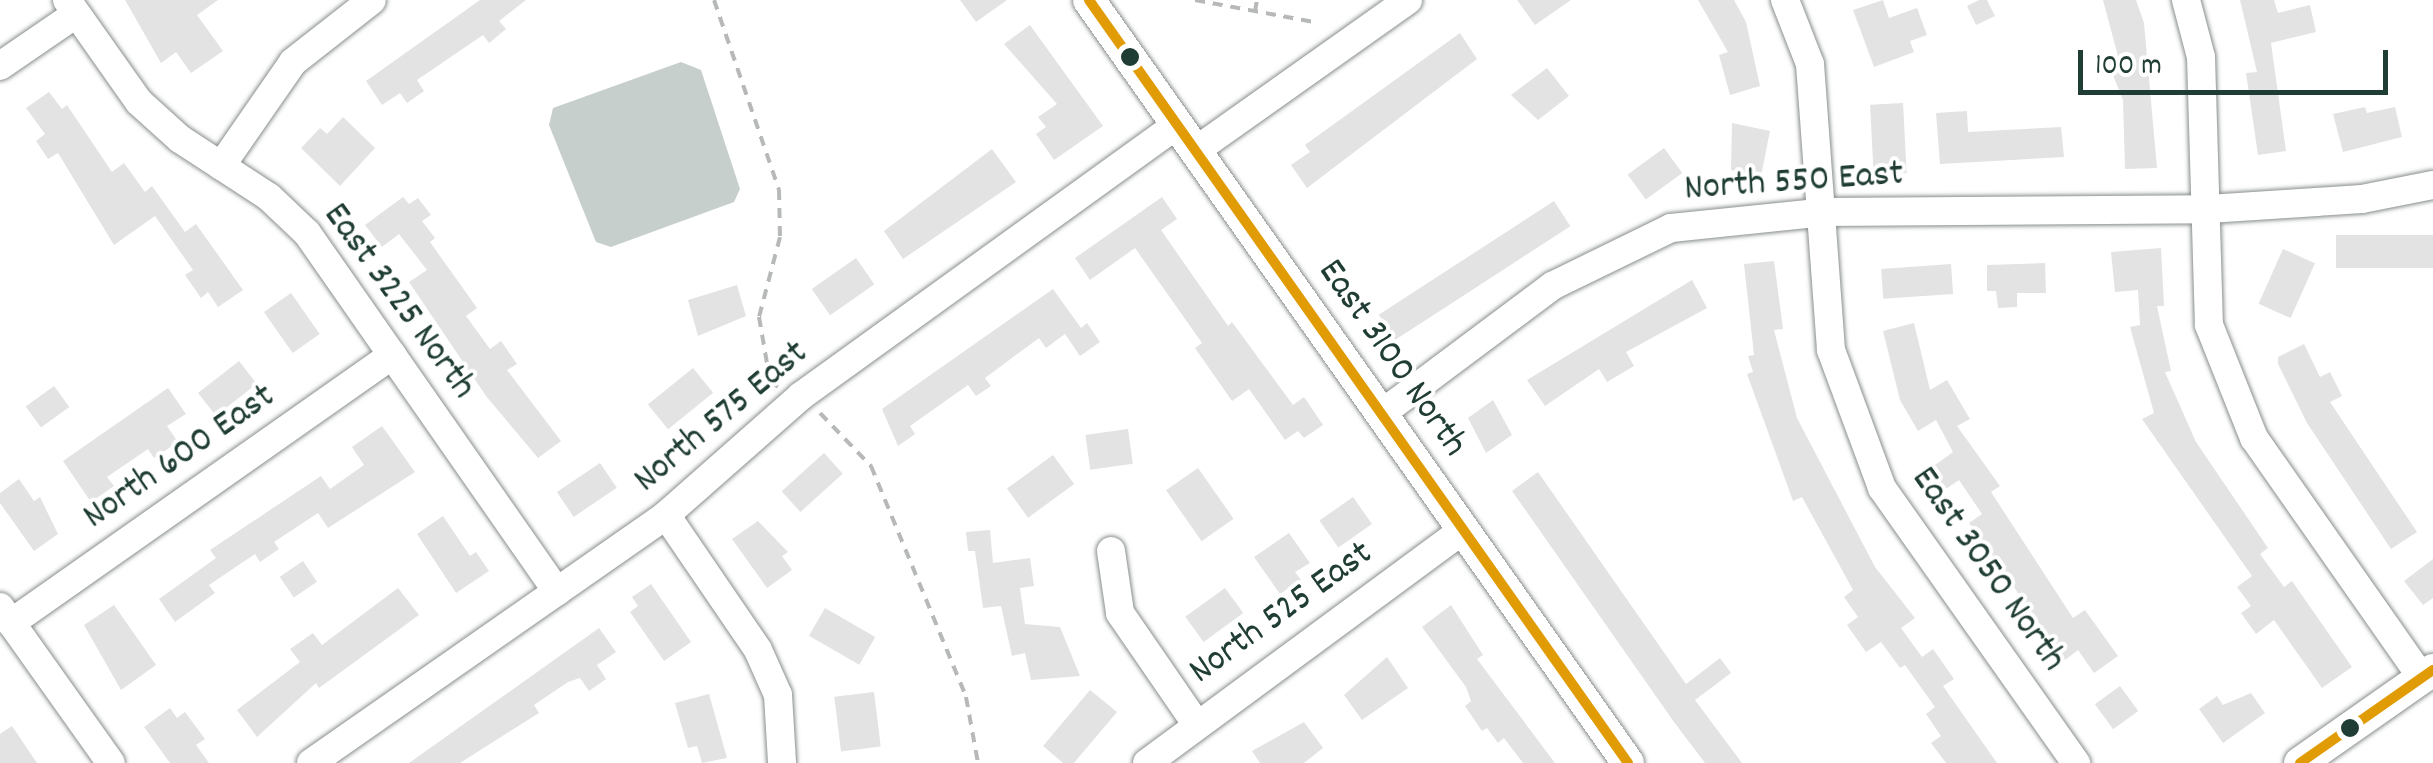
<!DOCTYPE html>
<style>
body{margin:0}
#map{position:relative;width:2433px;height:763px;overflow:hidden;background:#fff;font-family:Dekko,sans-serif}
div>[style]{position:absolute}
[style*='--x']{left:calc(var(--x)*1px);top:calc(var(--y)*1px);width:calc(var(--w)*1px);rotate:calc(var(--a)*1deg)}
.water>*{inset:0;background:#c7cfcd}
.building>*{inset:0;background:#e2e3e2;transform-origin:0 0}
.path>*{height:4px;margin-top:-2px;transform-origin:0;background:repeating-linear-gradient(90deg,#b6b9b8 0 10px,transparent 0 18px)}
.roads{filter:drop-shadow(0 0 2px #898f8d) drop-shadow(0 0 2px #898f8d)}
.minor>*{height:28px;margin:-14px;padding:0 14px;transform-origin:14px;border-radius:14px;background:#fff}
.major>*{height:32px;margin:-16px;padding:0 16px;transform-origin:16px;border-radius:16px;background:#fff}
.bus-1>*{height:10px;margin:-5px;padding:0 5px;transform-origin:5px;border-radius:5px;background:#e19c05}
.dots>*{width:28px;height:28px;translate:-50% -50%;box-sizing:border-box;border:5px solid #fff;border-radius:50%}
span{translate:-50% -50%;white-space:nowrap;text-align:center;line-height:1.15;-webkit-text-stroke:8px #fff;paint-order:stroke}
.street-label{font-size:38px;color:#1f3d34}
.scale{position:absolute;left:2078px;top:50px;width:310px;height:45px;box-sizing:border-box;border:5px solid #1f3d34;border-top:0;padding-left:12px;font-size:30px;line-height:35px;white-space:nowrap;color:#1f3d34;-webkit-text-stroke:8px #fff;paint-order:stroke}
</style>
<div id="map">
<div class="water">
<i style="clip-path:polygon(681px 62px,701px 70px,740px 189px,734px 202px,611px 247px,596px 242px,549px 125px,553px 108px)"></i>
</div>
<div class="building">
<i style="clip-path:polygon(125px 0,218px 0,197px 15px,223px 51px,191px 73px,176px 52px,161px 63px)"></i>
<i style="clip-path:polygon(480px 0,526px 0,499px 21px,506px 29px,489px 43px,483px 35px,417px 80px,424px 91px,407px 103px,400px 93px,382px 105px,366px 81px)"></i>
<i style="clip-path:polygon(960px 0,1007px 0,976px 22px)"></i>
<i style="clip-path:polygon(1517px 0,1571px 0,1535px 25px)"></i>
<i style="clip-path:polygon(1698px 0,1734px 0,1746px 22px,1760px 86px,1730px 95px,1719px 55px,1728px 52px)"></i>
<i style="clip-path:polygon(1883px 0,1889px 18px,1917px 8px,1927px 35px,1910px 41px,1914px 52px,1874px 67px,1853px 10px)"></i>
<i style="clip-path:polygon(1979px 0,1987px 0,1995px 16px,1976px 25px,1967px 6px)"></i>
<i style="clip-path:polygon(2103px 0,2136px 0,2144px 23px,2157px 168px,2125px 169px,2123px 100px,2108px 63px,2119px 60px)"></i>
<i style="clip-path:polygon(2240px 0,2274px 0,2278px 13px,2310px 5px,2316px 32px,2271px 43px,2286px 151px,2258px 155px,2246px 73px,2257px 72px)"></i>
<i style="clip-path:polygon(1030px 25px,1103px 126px,1054px 160px,1036px 134px,1046px 127px,1038px 117px,1057px 104px,1004px 44px)"></i>
<i style="clip-path:polygon(1460px 33px,1477px 59px,1307px 188px,1291px 165px,1310px 152px,1305px 145px)"></i>
<i style="clip-path:polygon(1547px 68px,1569px 96px,1538px 120px,1511px 95px)"></i>
<i style="clip-path:polygon(49px 92px,62px 109px,67px 105px,112px 172px,124px 163px,145px 192px,152px 186px,185px 232px,196px 224px,243px 290px,218px 307px,208px 292px,201px 298px,185px 275px,193px 270px,155px 216px,114px 245px,58px 153px,48px 159px,36px 141px,45px 134px,26px 108px)"></i>
<i style="left:1903px;top:103px;width:70px;height:33px;rotate:87deg"></i>
<i style="clip-path:polygon(2365px 107px,2367px 113px,2395px 107px,2402px 137px,2343px 152px,2333px 114px)"></i>
<i style="clip-path:polygon(1967px 111px,1968px 132px,2061px 127px,2064px 157px,1940px 164px,1936px 113px)"></i>
<i style="clip-path:polygon(343px 117px,375px 148px,340px 186px,301px 148px,320px 128px,327px 134px)"></i>
<i style="clip-path:polygon(1732px 123px,1770px 131px,1761px 176px,1731px 170px)"></i>
<i style="left:1664px;top:148px;width:31px;height:45px;rotate:54deg"></i>
<i style="clip-path:polygon(992px 149px,1016px 182px,903px 259px,884px 231px)"></i>
<i style="clip-path:polygon(403px 197px,409px 204px,418px 198px,431px 215px,422px 221px,435px 238px,430px 242px,477px 308px,466px 316px,490px 349px,501px 341px,517px 364px,507px 370px,561px 441px,538px 458px,486px 396px,409px 282px,427px 270px,399px 234px,382px 247px,365px 225px)"></i>
<i style="clip-path:polygon(1162px 197px,1177px 219px,1161px 230px,1228px 326px,1232px 322px,1293px 405px,1304px 397px,1323px 425px,1304px 438px,1298px 431px,1285px 440px,1249px 389px,1232px 401px,1195px 348px,1202px 343px,1135px 248px,1090px 280px,1075px 258px)"></i>
<i style="left:1554px;top:201px;width:30px;height:209px;rotate:57deg"></i>
<i style="left:2433px;top:235px;width:33px;height:97px;rotate:90deg"></i>
<i style="clip-path:polygon(2161px 248px,2164px 306px,2157px 306px,2171px 371px,2165px 372px,2196px 442px,2268px 548px,2260px 554px,2284px 587px,2292px 581px,2352px 667px,2322px 688px,2274px 620px,2256px 634px,2241px 613px,2251px 606px,2237px 587px,2252px 576px,2142px 419px,2154px 413px,2130px 327px,2140px 325px,2138px 290px,2115px 292px,2111px 252px)"></i>
<i style="left:2283px;top:249px;width:35px;height:60px;rotate:24deg"></i>
<i style="left:856px;top:258px;width:32px;height:54px;rotate:55deg"></i>
<i style="clip-path:polygon(1774px 261px,1783px 329px,1774px 330px,1797px 418px,1875px 567px,1915px 618px,1901px 628px,1922px 657px,1933px 649px,1954px 679px,1943px 686px,1997px 763px,1946px 763px,1931px 743px,1941px 736px,1926px 714px,1935px 707px,1905px 665px,1900px 668px,1881px 642px,1866px 652px,1847px 625px,1858px 617px,1844px 597px,1853px 590px,1802px 497px,1793px 501px,1747px 374px,1753px 372px,1748px 356px,1754px 355px,1744px 264px)"></i>
<i style="clip-path:polygon(2045px 263px,2046px 293px,2017px 293px,2017px 307px,1998px 308px,1996px 291px,1987px 291px,1987px 265px)"></i>
<i style="left:1951px;top:264px;width:30px;height:70px;rotate:86deg"></i>
<i style="clip-path:polygon(1692px 280px,1707px 308px,1626px 352px,1634px 366px,1607px 382px,1599px 369px,1545px 406px,1527px 380px)"></i>
<i style="clip-path:polygon(737px 285px,746px 316px,698px 336px,688px 300px)"></i>
<i style="clip-path:polygon(1053px 289px,1081px 328px,1087px 323px,1100px 342px,1080px 356px,1065px 334px,1046px 348px,1039px 338px,985px 378px,991px 386px,976px 396px,968px 385px,910px 426px,915px 434px,898px 446px,882px 409px)"></i>
<i style="left:291px;top:293px;width:50px;height:33px;rotate:55deg"></i>
<i style="clip-path:polygon(1914px 323px,1930px 390px,1947px 380px,1970px 419px,1957px 426px,2000px 486px,1991px 492px,2073px 618px,2085px 610px,2118px 656px,2094px 673px,2078px 650px,2065px 660px,1969px 523px,1982px 514px,1959px 480px,1946px 489px,1931px 468px,1953px 452px,1936px 420px,1918px 431px,1900px 400px,1883px 331px)"></i>
<i style="clip-path:polygon(2304px 344px,2320px 377px,2330px 372px,2342px 396px,2330px 402px,2417px 532px,2391px 549px,2307px 423px,2278px 364px,2278px 357px)"></i>
<i style="left:239px;top:361px;width:29px;height:52px;rotate:52deg"></i>
<i style="left:693px;top:368px;width:32px;height:58px;rotate:51deg"></i>
<i style="left:54px;top:386px;width:26px;height:35px;rotate:54deg"></i>
<i style="clip-path:polygon(168px 388px,186px 414px,167px 426px,178px 442px,154px 458px,148px 449px,107px 477px,114px 486px,91px 502px,63px 461px)"></i>
<i style="clip-path:polygon(1493px 400px,1512px 435px,1486px 453px,1468px 418px)"></i>
<i style="clip-path:polygon(382px 426px,415px 472px,328px 528px,318px 513px,274px 542px,279px 549px,260px 562px,255px 554px,209px 585px,215px 593px,175px 622px,159px 599px,216px 558px,210px 550px,321px 476px,330px 489px,364px 465px,352px 447px)"></i>
<i style="left:1128px;top:429px;width:35px;height:43px;rotate:82deg"></i>
<i style="left:824px;top:453px;width:28px;height:57px;rotate:48deg"></i>
<i style="left:1053px;top:455px;width:36px;height:57px;rotate:54deg"></i>
<i style="left:600px;top:463px;width:30px;height:52px;rotate:56deg"></i>
<i style="left:1198px;top:468px;width:62px;height:39px;rotate:55deg"></i>
<i style="clip-path:polygon(1538px 472px,1686px 684px,1720px 658px,1731px 673px,1695px 700px,1742px 763px,1705px 763px,1674px 722px,1512px 491px)"></i>
<i style="clip-path:polygon(19px 479px,34px 501px,40px 497px,58px 534px,34px 551px,0 503px,0 493px)"></i>
<i style="left:1353px;top:497px;width:33px;height:41px;rotate:55deg"></i>
<i style="clip-path:polygon(443px 516px,470px 556px,476px 552px,489px 571px,456px 593px,417px 534px)"></i>
<i style="clip-path:polygon(758px 521px,788px 552px,782px 556px,792px 570px,767px 588px,732px 539px)"></i>
<i style="clip-path:polygon(990px 530px,993px 563px,1030px 558px,1034px 586px,1020px 588px,1025px 624px,1060px 627px,1080px 676px,1031px 680px,1025px 653px,1012px 656px,1001px 606px,983px 608px,975px 551px,968px 551px,966px 532px)"></i>
<i style="clip-path:polygon(1289px 533px,1310px 563px,1295px 572px,1301px 580px,1280px 594px,1254px 557px)"></i>
<i style="clip-path:polygon(2433px 559px,2433px 598px,2423px 605px,2404px 581px)"></i>
<i style="left:303px;top:561px;width:25px;height:28px;rotate:56deg"></i>
<i style="clip-path:polygon(651px 584px,691px 642px,664px 661px,630px 612px,638px 606px,632px 597px)"></i>
<i style="clip-path:polygon(398px 588px,419px 615px,319px 688px,316px 683px,257px 737px,237px 710px,300px 662px,290px 649px,313px 633px,322px 645px)"></i>
<i style="left:1225px;top:588px;width:31px;height:49px;rotate:54deg"></i>
<i style="clip-path:polygon(114px 605px,156px 665px,121px 690px,84px 625px)"></i>
<i style="clip-path:polygon(1451px 605px,1483px 655px,1477px 659px,1555px 763px,1523px 763px,1504px 738px,1498px 743px,1487px 728px,1482px 731px,1465px 706px,1471px 701px,1466px 687px,1422px 627px)"></i>
<i style="left:825px;top:608px;width:58px;height:32px;rotate:30deg"></i>
<i style="clip-path:polygon(599px 628px,616px 652px,597px 665px,606px 679px,589px 691px,580px 678px,568px 682px,534px 705px,539px 713px,460px 763px,409px 763px)"></i>
<i style="clip-path:polygon(1387px 657px,1408px 688px,1362px 720px,1344px 695px)"></i>
<i style="left:2120px;top:686px;width:31px;height:31px;rotate:54deg"></i>
<i style="clip-path:polygon(1090px 690px,1117px 712px,1074px 763px,1063px 763px,1043px 746px)"></i>
<i style="left:874px;top:692px;width:55px;height:40px;rotate:83deg"></i>
<i style="clip-path:polygon(2251px 693px,2265px 713px,2223px 743px,2199px 709px,2217px 696px,2223px 705px)"></i>
<i style="clip-path:polygon(709px 694px,727px 758px,702px 763px,697px 746px,688px 748px,675px 703px)"></i>
<i style="clip-path:polygon(170px 708px,177px 718px,185px 712px,205px 739px,196px 745px,209px 763px,170px 763px,144px 727px)"></i>
<i style="clip-path:polygon(1304px 722px,1323px 748px,1304px 763px,1260px 763px,1252px 751px)"></i>
<i style="clip-path:polygon(12px 726px,37px 763px,0 763px,0 734px)"></i>
</div>
<div class="path">
<i style="--x:714;--y:0;--w:201;--a:71.1"></i>
<i style="--x:779;--y:190;--w:47;--a:88.8"></i>
<i style="--x:780;--y:237;--w:83;--a:104.7"></i>
<i style="--x:759;--y:317;--w:65;--a:80.2"></i>
<i style="--x:770;--y:381;--w:10;--a:37"></i>
<i style="--x:1195;--y:0;--w:121;--a:10.5"></i>
<i style="--x:1255;--y:12;--w:12;--a:-81"></i>
<i style="--x:820;--y:413;--w:74;--a:46.1"></i>
<i style="--x:871;--y:466;--w:250;--a:67.6"></i>
<i style="--x:966;--y:697;--w:67;--a:79.7"></i>
</div>
<div class="roads">
<div class="minor">
<i style="--x:67;--y:0;--w:125;--a:54.8"></i>
<i style="--x:139;--y:102;--w:55;--a:42.1"></i>
<i style="--x:180;--y:139;--w:106;--a:33.1"></i>
<i style="--x:269;--y:197;--w:52;--a:43.5"></i>
<i style="--x:307;--y:233;--w:437;--a:55.1"></i>
<i style="--x:1785;--y:0;--w:69;--a:68.7"></i>
<i style="--x:1810;--y:64;--w:287;--a:85.8"></i>
<i style="--x:1831;--y:350;--w:147;--a:69.7"></i>
<i style="--x:1882;--y:488;--w:337;--a:54.8"></i>
<i style="--x:2186;--y:0;--w:59;--a:75.3"></i>
<i style="--x:2201;--y:57;--w:268;--a:88.3"></i>
<i style="--x:2209;--y:325;--w:122;--a:68.3"></i>
<i style="--x:2254;--y:438;--w:293;--a:55"></i>
<i style="--x:0;--y:66;--w:92;--a:-34.4"></i>
<i style="--x:1195;--y:151;--w:261;--a:-35.3"></i>
<i style="--x:221;--y:166;--w:126;--a:-55.3"></i>
<i style="--x:293;--y:62;--w:100;--a:-38.1"></i>
<i style="--x:1381;--y:414;--w:214;--a:-36.8"></i>
<i style="--x:1552;--y:286;--w:132;--a:-26"></i>
<i style="--x:1671;--y:228;--w:155;--a:-5.9"></i>
<i style="--x:1825;--y:212;--w:383;--a:-0.4"></i>
<i style="--x:2208;--y:209;--w:154;--a:-3.7"></i>
<i style="--x:2362;--y:199;--w:72;--a:-11.2"></i>
<i style="--x:666;--y:515;--w:163;--a:55.7"></i>
<i style="--x:758;--y:650;--w:49;--a:66"></i>
<i style="--x:778;--y:695;--w:68;--a:86.6"></i>
<i style="--x:1111;--y:551;--w:63;--a:81.7"></i>
<i style="--x:1120;--y:613;--w:132;--a:55.5"></i>
<i style="--x:0;--y:607;--w:191;--a:54.6"></i>
<i style="--x:11;--y:623;--w:466;--a:-35.1"></i>
<i style="--x:311;--y:763;--w:433;--a:-34.9"></i>
<i style="--x:666;--y:515;--w:180;--a:-41.4"></i>
<i style="--x:801;--y:396;--w:463;--a:-35.8"></i>
<i style="--x:1147;--y:763;--w:393;--a:-36.4"></i>
</div>
<div class="major">
<i style="--x:1089;--y:0;--w:934;--a:54.76"></i>
<i style="--x:2300;--y:763;--w:162;--a:-35"></i>
</div>
</div>
<div class="bus-1">
<i style="--x:1089;--y:0;--w:934;--a:54.76"></i>
<i style="--x:2300;--y:763;--w:162;--a:-35"></i>
</div>
<div class="dots">
<i style="left:1130px;top:57px;background:#1f3d34"></i>
<i style="left:2350px;top:728px;background:#1f3d34"></i>
</div>
<div class="street-label">
<span style="left:1794px;top:183px;rotate:-4deg">North 550 East</span>
<span style="left:398px;top:302px;rotate:54deg">East 3225 North</span>
<span style="left:1391px;top:359px;rotate:55deg">East 3100 North</span>
<span style="left:722px;top:418px;rotate:-40deg">North 575 East</span>
<span style="left:180px;top:458px;rotate:-35deg">North 600 East</span>
<span style="left:1987px;top:570px;rotate:55deg">East 3050 North</span>
<span style="left:1282px;top:614px;rotate:-36deg">North 525 East</span>
</div>
<div class="scale">100 m</div>
</div>
